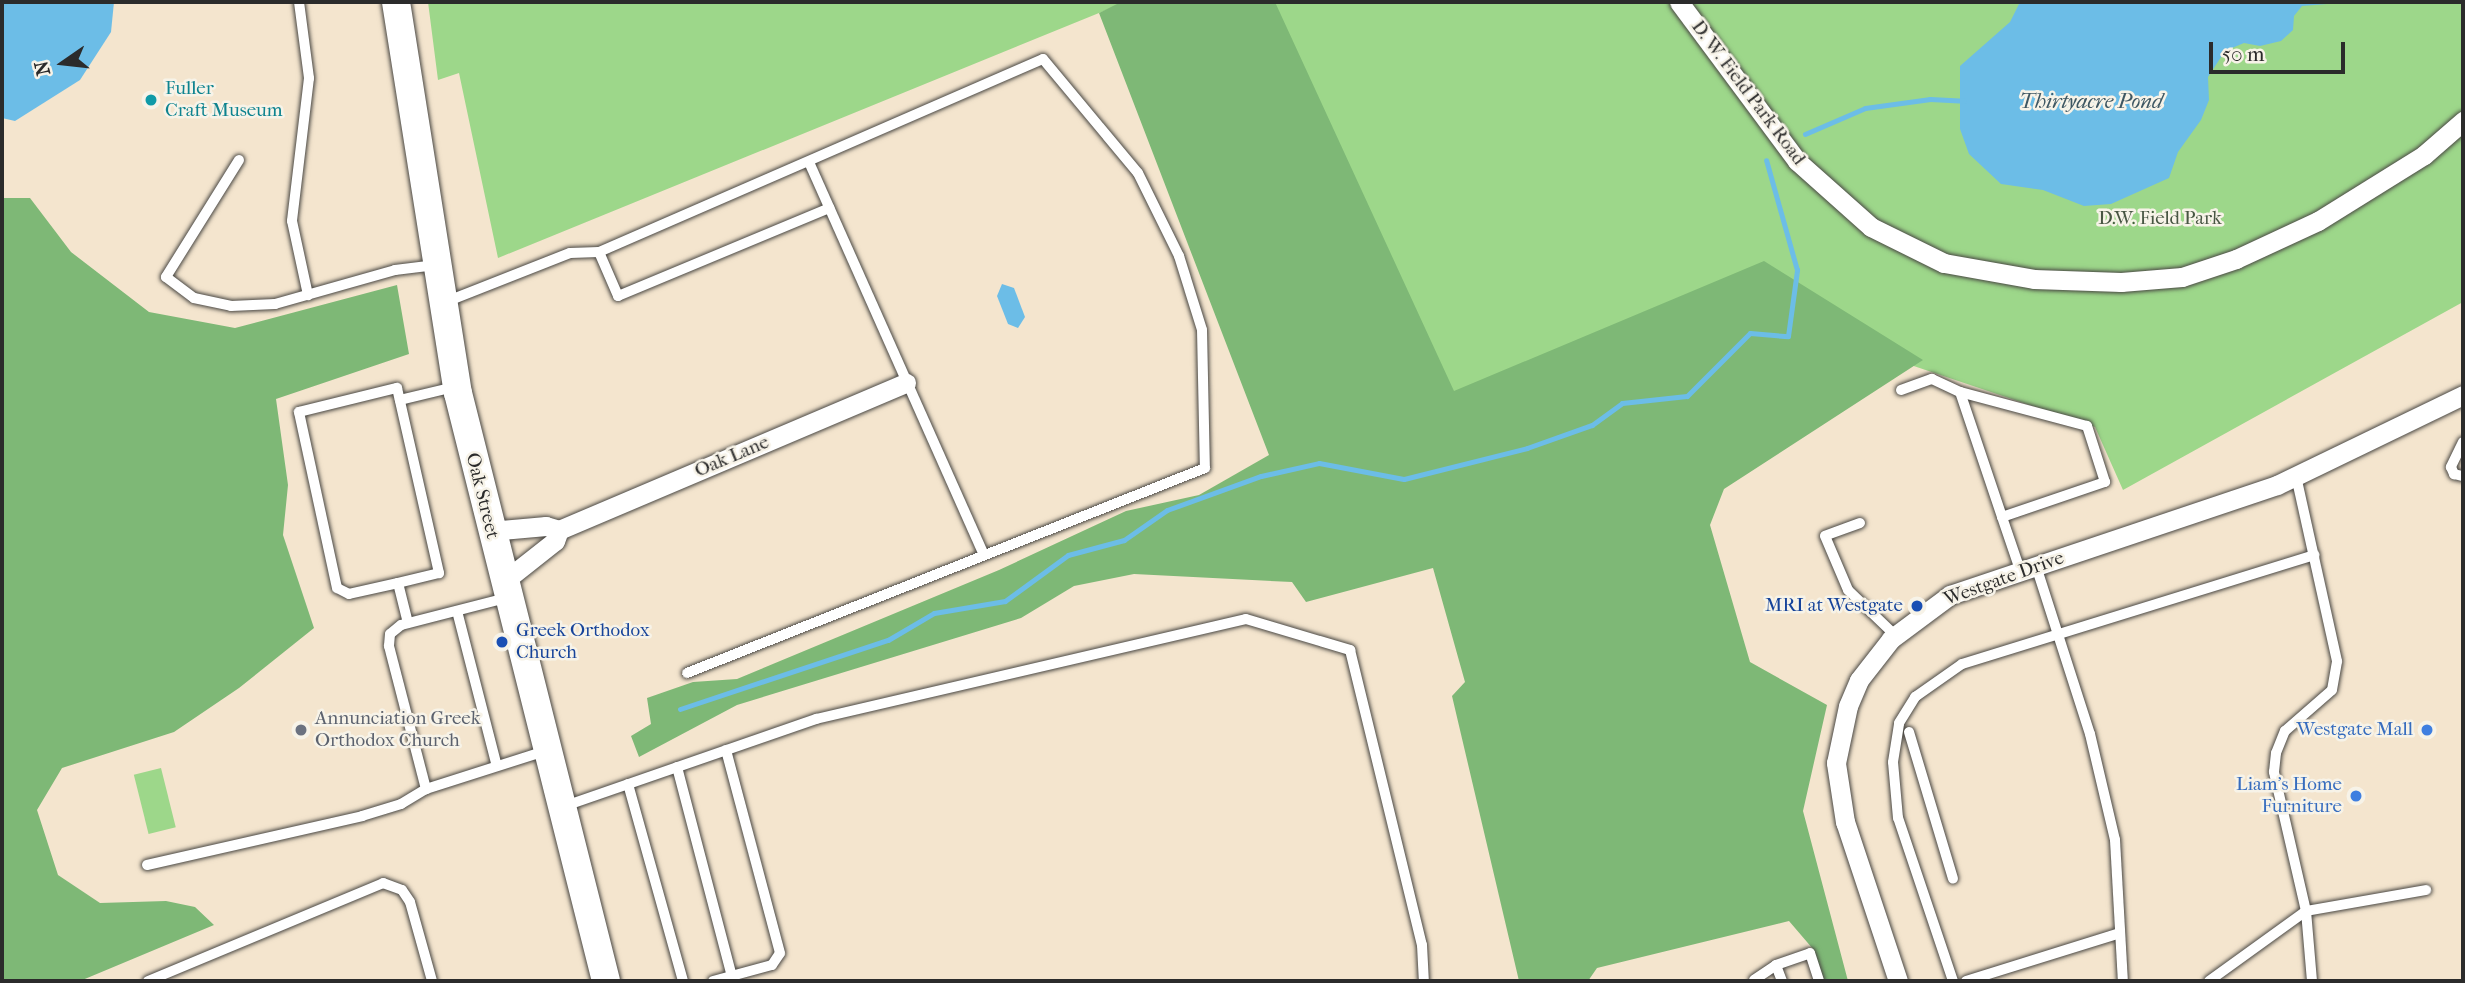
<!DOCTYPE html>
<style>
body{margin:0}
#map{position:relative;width:2465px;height:983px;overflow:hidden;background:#f4e5ce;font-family:"IM FELL French Canon",serif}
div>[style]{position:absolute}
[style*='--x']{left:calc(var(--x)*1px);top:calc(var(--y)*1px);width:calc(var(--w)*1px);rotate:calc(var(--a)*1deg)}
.green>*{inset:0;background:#9dd78a;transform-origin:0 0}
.forest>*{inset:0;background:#7eb876}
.water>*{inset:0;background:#6cbde7}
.stream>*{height:5px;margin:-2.5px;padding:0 2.5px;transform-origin:2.5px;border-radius:2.5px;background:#6cbde7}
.roads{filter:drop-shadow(0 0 2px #494743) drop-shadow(0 0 2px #494743)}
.lane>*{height:10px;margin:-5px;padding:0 5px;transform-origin:5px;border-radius:5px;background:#fff}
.street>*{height:19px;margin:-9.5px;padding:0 9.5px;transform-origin:9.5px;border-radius:9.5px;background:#fff}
.secondary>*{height:28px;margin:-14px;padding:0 14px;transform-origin:14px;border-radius:14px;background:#fff}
.dots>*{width:19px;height:19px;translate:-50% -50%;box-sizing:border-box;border:4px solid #f7f3e8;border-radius:50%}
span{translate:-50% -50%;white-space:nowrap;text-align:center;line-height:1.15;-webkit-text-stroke:5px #f7f3e8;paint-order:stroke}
.culture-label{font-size:19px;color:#0d838f}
.left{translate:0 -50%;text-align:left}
.street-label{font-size:19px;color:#2b2b2b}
.park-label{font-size:19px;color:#485643}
.transit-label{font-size:19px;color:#164399}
.right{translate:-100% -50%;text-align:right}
.worship-label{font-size:19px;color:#5b616d}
.shop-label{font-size:19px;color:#366cbe}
.water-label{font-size:21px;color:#3e5763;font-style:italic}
.frame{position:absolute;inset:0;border:4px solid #2b2b2b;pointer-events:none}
.north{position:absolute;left:28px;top:28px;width:70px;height:70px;-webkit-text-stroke:5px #f7f3e8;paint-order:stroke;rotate:256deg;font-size:19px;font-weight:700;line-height:28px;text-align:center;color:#2b2b2b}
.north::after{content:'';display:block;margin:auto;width:24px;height:32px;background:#2b2b2b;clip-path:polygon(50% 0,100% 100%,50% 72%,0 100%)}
.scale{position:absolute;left:2209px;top:42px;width:136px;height:32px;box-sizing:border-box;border:4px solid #2b2b2b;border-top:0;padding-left:9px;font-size:21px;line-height:24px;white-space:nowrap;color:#2b2b2b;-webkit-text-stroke:5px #f7f3e8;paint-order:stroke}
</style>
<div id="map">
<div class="green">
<i style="clip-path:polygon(428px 2px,1126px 2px,498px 258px,459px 73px,438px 80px)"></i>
<i style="clip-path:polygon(1263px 2px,2463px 2px,2463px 302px,2123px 490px,2095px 427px,1884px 356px,1448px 406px)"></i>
<i style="left:161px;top:768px;width:61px;height:28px;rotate:76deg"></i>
</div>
<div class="forest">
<i style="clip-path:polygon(1121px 2px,1275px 2px,1454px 391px,1764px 261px,1923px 360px,1724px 489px,1710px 525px,1750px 662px,1827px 705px,1803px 811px,1848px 981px,1824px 981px,1813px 949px,1789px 921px,1597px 968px,1588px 981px,1519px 981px,1452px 696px,1465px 682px,1433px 568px,1306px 602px,1292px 582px,1134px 574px,1074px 586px,1021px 618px,737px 705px,639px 757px,631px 736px,651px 724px,647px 698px,693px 682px,737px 679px,999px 570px,1126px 511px,1199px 495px,1269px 455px,1099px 13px)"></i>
<i style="clip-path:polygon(2px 198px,30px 198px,71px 252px,149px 312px,235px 328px,397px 285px,409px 354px,276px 399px,288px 485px,283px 535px,314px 628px,239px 688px,174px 732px,62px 768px,37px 810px,58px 875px,100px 903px,166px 901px,195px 907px,214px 925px,80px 981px,2px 981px)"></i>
</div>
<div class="water">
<i style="clip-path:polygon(2px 2px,114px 2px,111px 32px,80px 80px,15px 121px,2px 118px)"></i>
<i style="clip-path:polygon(2020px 2px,2352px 2px,2302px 6px,2294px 16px,2293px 30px,2281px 41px,2260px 46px,2244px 43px,2225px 51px,2208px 77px,2209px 100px,2201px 120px,2178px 152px,2169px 178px,2111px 204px,2084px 206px,2043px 190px,2001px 184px,1969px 154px,1960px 129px,1960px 66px,2010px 22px)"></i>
<i style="clip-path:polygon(1002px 284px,1014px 288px,1025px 317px,1018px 328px,1008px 324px,997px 296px)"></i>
</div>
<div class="stream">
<i style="--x:1805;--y:134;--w:65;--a:-23.4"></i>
<i style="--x:1865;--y:108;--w:66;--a:-7.9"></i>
<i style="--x:1930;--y:99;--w:34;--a:3"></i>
<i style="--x:680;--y:709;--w:219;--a:-18.4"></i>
<i style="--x:888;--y:640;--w:53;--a:-30.4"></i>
<i style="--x:934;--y:613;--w:72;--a:-9.6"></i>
<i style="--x:1005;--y:601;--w:78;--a:-36.1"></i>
<i style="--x:1068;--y:555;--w:58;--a:-15"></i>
<i style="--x:1124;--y:540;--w:52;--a:-34.9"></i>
<i style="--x:1167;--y:510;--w:100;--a:-19.9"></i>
<i style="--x:1261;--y:476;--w:59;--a:-12.6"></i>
<i style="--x:1319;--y:463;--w:86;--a:10.7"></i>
<i style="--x:1404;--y:479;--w:127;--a:-14.1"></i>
<i style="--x:1527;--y:448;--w:69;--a:-19.5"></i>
<i style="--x:1592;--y:425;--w:37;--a:-36"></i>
<i style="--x:1622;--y:403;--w:65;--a:-6.1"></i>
<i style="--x:1687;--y:396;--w:89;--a:-45"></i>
<i style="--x:1750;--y:333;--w:38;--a:5"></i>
<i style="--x:1788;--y:336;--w:67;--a:-82.2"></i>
<i style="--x:1797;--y:270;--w:114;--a:-105.7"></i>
</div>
<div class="roads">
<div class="lane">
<i style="--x:299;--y:2;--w:77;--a:82.5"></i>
<i style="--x:309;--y:78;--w:144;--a:96.8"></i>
<i style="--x:292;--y:221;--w:76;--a:77.8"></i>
<i style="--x:239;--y:160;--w:138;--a:122"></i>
<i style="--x:166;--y:277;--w:35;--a:37"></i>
<i style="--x:194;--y:298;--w:38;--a:12"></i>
<i style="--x:231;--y:306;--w:44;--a:-2.6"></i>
<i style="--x:275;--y:304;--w:125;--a:-15.8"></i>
<i style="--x:395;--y:270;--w:39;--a:-7"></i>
<i style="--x:809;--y:162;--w:430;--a:66"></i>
<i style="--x:599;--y:252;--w:48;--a:66.6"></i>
<i style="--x:618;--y:296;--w:229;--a:-22.6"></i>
<i style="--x:448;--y:301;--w:131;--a:-21.5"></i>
<i style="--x:570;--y:253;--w:29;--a:-2"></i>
<i style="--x:599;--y:252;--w:484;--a:-23.5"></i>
<i style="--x:1043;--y:59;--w:148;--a:50.2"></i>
<i style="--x:1138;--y:173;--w:93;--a:63.7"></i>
<i style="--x:1179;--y:256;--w:77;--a:72.7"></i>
<i style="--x:1202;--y:330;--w:138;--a:88.8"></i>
<i style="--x:1205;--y:468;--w:557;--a:158.41"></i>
<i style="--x:1901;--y:390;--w:33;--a:-20"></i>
<i style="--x:1932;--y:379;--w:31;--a:25"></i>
<i style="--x:400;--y:400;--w:56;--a:-13.5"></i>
<i style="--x:2463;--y:442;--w:28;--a:116"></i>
<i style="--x:2451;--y:467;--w:8;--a:67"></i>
<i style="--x:2454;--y:474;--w:9;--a:13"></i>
<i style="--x:2002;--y:517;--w:109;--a:-18.8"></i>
<i style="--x:2105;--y:482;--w:59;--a:-107.8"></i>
<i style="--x:2087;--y:426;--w:131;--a:-165"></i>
<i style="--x:1960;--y:392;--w:132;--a:71.4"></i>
<i style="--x:2002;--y:517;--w:56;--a:71.2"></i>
<i style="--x:1860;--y:523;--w:37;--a:160"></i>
<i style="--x:1825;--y:536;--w:59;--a:66.9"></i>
<i style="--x:1848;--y:590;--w:65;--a:43.8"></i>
<i style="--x:2036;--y:566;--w:176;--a:72.2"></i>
<i style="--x:2090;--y:734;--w:109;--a:76.7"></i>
<i style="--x:2115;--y:840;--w:141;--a:86.8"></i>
<i style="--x:398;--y:583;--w:50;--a:167.3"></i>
<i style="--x:349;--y:594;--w:13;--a:-153"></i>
<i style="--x:337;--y:588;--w:180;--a:-102.2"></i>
<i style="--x:299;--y:412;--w:101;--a:-13.8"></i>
<i style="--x:397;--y:388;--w:190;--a:77.2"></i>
<i style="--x:439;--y:573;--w:42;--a:166.3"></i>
<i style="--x:398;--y:583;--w:41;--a:76"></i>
<i style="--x:506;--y:598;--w:108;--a:165.6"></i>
<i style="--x:401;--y:625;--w:14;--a:141"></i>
<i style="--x:390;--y:634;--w:12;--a:95"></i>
<i style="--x:389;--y:646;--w:148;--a:75.5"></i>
<i style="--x:426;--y:789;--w:125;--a:-17.7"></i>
<i style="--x:457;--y:611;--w:157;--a:75.6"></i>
<i style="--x:1909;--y:732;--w:153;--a:73.3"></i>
<i style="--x:677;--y:767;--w:216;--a:75.3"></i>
<i style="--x:628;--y:784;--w:205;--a:74.4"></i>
<i style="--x:565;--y:806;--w:266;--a:-19.1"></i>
<i style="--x:816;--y:719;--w:441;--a:-13.1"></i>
<i style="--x:1246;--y:619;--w:109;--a:16.6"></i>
<i style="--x:1350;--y:650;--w:304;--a:76.3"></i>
<i style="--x:1422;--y:945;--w:36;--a:87"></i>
<i style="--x:147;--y:865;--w:221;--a:-12.8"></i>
<i style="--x:362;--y:816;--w:41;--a:-17.1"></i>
<i style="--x:401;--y:804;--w:29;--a:-31"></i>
<i style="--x:1754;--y:980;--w:27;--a:-34"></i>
<i style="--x:148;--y:981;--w:255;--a:-22.6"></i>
<i style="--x:383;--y:883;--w:20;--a:20"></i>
<i style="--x:402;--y:890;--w:14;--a:56"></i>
<i style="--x:410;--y:902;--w:82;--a:74.4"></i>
<i style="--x:713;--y:981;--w:61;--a:-15.2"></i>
<i style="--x:772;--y:965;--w:14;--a:-56"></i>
<i style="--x:780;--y:953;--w:210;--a:-104.9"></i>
<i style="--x:1782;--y:981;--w:17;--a:-111"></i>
<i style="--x:1776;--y:965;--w:36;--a:-19"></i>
<i style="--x:1810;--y:953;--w:29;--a:72"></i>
<i style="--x:1953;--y:981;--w:172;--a:-108.6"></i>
<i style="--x:1898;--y:818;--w:56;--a:-95.1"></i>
<i style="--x:1893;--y:762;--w:39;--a:-81"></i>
<i style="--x:1899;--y:723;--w:31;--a:-58"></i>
<i style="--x:1915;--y:697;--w:57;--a:-35.1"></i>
<i style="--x:1962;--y:664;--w:369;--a:-17.2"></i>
<i style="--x:1966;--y:981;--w:161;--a:-17.3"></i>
<i style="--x:2209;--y:981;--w:120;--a:-35.8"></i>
<i style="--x:2306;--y:911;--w:143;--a:-103"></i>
<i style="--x:2274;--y:772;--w:19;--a:-84"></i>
<i style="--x:2276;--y:753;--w:24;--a:-68"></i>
<i style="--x:2285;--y:731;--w:62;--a:-41.1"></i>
<i style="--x:2332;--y:690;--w:29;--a:-80"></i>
<i style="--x:2337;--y:661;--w:189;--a:-102.5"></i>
<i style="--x:2312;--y:981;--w:70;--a:-94.9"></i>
<i style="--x:2306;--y:911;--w:122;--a:-9.9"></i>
</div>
<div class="street">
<i style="--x:1679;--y:2;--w:198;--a:53.4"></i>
<i style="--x:1797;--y:161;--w:99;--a:41.7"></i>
<i style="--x:1871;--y:227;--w:81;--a:26.3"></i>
<i style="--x:1944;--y:263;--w:91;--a:10.1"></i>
<i style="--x:2034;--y:279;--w:87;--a:2"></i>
<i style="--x:2121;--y:282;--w:61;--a:-4.7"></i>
<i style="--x:2182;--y:277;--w:57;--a:-18.4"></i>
<i style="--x:2236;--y:259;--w:90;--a:-24.9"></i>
<i style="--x:2318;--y:221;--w:125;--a:-31.9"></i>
<i style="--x:2424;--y:155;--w:52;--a:-41.1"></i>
<i style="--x:490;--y:531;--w:56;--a:-5.1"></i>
<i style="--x:546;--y:526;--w:14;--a:17"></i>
<i style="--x:559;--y:530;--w:377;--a:-23"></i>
<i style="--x:503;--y:582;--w:66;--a:-38.3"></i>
<i style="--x:555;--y:541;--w:12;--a:-70"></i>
<i style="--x:1898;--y:981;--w:168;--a:-108.4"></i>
<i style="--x:1845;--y:822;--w:60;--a:-98.7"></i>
<i style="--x:1836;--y:763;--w:58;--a:-78.1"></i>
<i style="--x:1848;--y:706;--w:28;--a:-67"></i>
<i style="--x:1859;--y:680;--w:52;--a:-52"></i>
<i style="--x:1891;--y:639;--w:74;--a:-36.7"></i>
<i style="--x:1950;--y:595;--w:345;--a:-18.6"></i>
<i style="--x:2277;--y:485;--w:207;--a:-25.8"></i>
</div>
<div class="secondary">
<i style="--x:396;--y:2;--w:396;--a:81"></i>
<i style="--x:458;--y:393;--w:606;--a:75.87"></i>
</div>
</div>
<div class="dots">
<i style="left:151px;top:100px;background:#0f9aa8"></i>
<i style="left:1917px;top:606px;background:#1a4fb4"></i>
<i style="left:502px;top:642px;background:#1a4fb4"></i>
<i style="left:301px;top:730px;background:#6b7280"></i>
<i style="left:2427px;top:730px;background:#3f7fe0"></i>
<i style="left:2356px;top:796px;background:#3f7fe0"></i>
</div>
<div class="culture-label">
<span class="left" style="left:165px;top:100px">Fuller<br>Craft Museum</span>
</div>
<div class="street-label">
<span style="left:1748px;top:93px;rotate:53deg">D. W. Field Park Road</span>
<span style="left:732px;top:457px;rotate:-23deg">Oak Lane</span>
<span style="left:482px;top:496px;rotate:76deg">Oak Street</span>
<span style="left:2004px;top:579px;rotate:-20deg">Westgate Drive</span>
</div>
<div class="park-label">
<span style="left:2160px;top:219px">D.W. Field Park</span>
</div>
<div class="transit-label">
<span class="right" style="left:1903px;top:606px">MRI at Westgate</span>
<span class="left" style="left:516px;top:642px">Greek Orthodox<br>Church</span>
</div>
<div class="worship-label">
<span class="left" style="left:315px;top:730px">Annunciation Greek<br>Orthodox Church</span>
</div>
<div class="shop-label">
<span class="right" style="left:2413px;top:730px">Westgate Mall</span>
<span class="right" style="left:2342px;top:796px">Liam's Home<br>Furniture</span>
</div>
<div class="water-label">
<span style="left:2091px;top:101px">Thirtyacre Pond</span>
</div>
<div class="frame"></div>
<div class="north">N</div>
<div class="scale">50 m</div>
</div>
